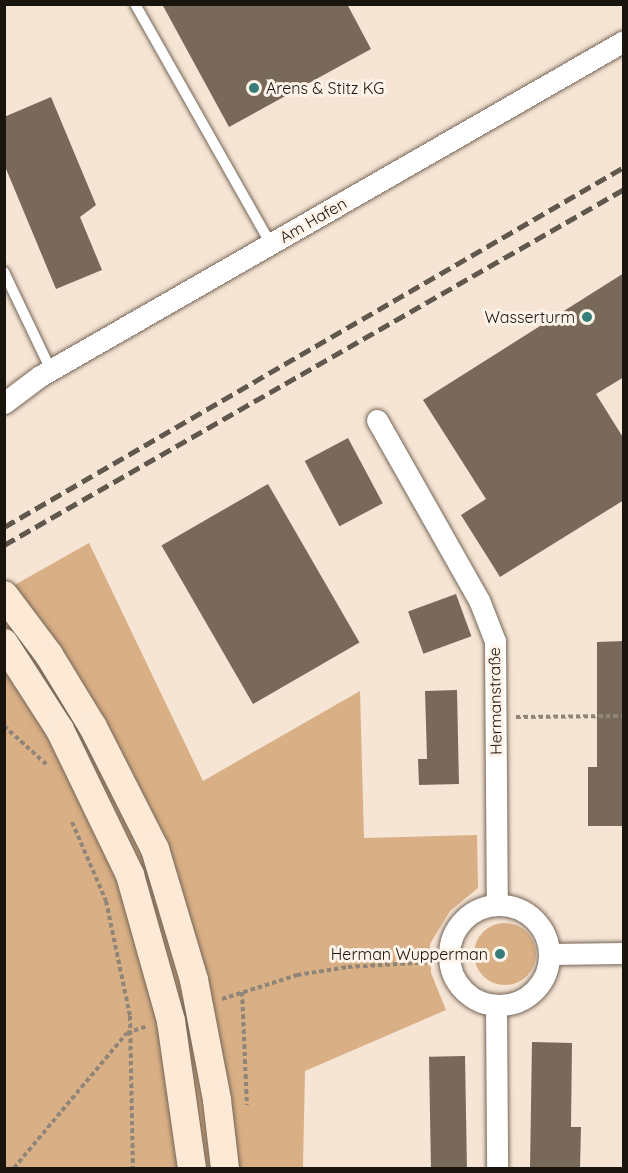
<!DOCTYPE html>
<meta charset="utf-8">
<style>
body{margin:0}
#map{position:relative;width:628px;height:1173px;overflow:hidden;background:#f6e5d4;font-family:Quicksand,sans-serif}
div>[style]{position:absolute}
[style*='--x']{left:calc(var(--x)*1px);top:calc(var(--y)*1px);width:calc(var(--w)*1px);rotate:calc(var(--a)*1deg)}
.green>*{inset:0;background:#d9af85}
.round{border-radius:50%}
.building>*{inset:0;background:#78695b;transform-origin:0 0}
.path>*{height:4px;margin-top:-2px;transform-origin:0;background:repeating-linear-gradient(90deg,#908579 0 4.5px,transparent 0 7.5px)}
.roads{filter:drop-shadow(0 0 2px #756658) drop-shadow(0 0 2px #756658)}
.service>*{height:10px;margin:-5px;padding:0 5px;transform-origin:5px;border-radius:5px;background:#fff}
.minor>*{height:21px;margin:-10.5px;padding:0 10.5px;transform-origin:10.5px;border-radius:10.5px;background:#fff}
.minor>.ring{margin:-10.5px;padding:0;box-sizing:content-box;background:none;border:21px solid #fff;border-radius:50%}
.rail>*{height:4.5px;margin-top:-2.25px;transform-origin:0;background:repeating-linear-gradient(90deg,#60574d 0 12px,transparent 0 18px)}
.bridges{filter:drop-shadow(0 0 2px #756658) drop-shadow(0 0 2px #756658)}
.secondary-bridge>*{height:28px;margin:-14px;padding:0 14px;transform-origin:14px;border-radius:14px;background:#fcead7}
.dots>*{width:16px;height:16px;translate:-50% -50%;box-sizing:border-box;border:3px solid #fef3e9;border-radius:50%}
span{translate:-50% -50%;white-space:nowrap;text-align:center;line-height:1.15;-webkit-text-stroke:6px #fef3e9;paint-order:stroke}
.poi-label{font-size:16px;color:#1a140e}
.left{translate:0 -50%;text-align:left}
.right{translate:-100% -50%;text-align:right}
.street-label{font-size:16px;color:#1a140e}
.frame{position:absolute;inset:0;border:6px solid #1a140e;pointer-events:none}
</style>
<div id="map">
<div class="green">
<i style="clip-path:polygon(89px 543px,203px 781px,360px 691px,364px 838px,477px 835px,478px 888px,450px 911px,430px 944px,431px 973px,446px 1010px,305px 1071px,303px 1168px,5px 1168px,4px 591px)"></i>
<i class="round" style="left:474px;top:923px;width:62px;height:62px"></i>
</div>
<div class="building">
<i style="clip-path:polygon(162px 4px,347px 4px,371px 49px,229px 127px)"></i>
<i style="clip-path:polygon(51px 97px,96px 205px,80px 217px,102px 270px,56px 289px,4px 164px,4px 117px)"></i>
<i style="clip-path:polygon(624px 273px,624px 377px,596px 394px,624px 439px,624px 500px,500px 577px,461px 515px,486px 499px,423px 400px)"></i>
<i style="left:348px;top:438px;width:74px;height:49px;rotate:62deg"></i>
<i style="left:268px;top:484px;width:183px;height:123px;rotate:60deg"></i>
<i style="left:456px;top:594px;width:45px;height:51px;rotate:70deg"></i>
<i style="clip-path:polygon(624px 641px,624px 826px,588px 826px,588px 767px,597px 767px,597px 642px)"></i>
<i style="clip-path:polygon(457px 690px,459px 784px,419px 785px,418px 759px,427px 759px,425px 691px)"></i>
<i style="clip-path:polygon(532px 1042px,572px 1043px,571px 1127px,581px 1127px,580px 1168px,530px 1168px)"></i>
<i style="left:465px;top:1056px;width:112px;height:36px;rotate:89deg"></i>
</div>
<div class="path">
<i style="--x:516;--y:717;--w:108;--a:-0.5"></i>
<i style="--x:4;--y:726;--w:57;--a:42.1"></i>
<i style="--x:72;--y:822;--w:86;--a:66.7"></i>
<i style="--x:106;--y:901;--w:117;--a:78.2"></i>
<i style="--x:130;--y:1016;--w:152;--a:88.9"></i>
<i style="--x:242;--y:992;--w:113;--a:87.5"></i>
<i style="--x:222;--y:999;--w:79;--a:-17.7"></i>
<i style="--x:297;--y:975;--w:52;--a:-8.9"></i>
<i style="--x:348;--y:967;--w:101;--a:-3.4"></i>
<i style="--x:14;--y:1168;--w:176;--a:-50.1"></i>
<i style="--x:127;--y:1033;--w:21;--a:-19"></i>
</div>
<div class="roads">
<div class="service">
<i style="--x:135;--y:4;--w:276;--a:60.5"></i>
<i style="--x:4;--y:272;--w:109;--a:64.4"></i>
</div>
<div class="minor">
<i style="--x:4;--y:403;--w:45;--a:-36.9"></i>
<i style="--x:40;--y:376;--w:673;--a:-29.84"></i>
<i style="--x:377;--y:420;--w:207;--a:60.5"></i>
<i style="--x:479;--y:600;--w:44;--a:68.7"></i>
<i style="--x:495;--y:641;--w:263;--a:89.6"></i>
<i class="ring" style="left:449px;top:905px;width:79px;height:79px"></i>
<i style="--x:550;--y:954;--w:74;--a:-0.8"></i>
<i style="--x:496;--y:1005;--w:163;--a:89.6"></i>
</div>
</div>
<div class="rail">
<i style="--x:4;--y:527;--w:717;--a:-30.14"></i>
<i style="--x:4;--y:545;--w:715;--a:-29.86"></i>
</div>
<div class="bridges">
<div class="secondary-bridge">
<i style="--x:4;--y:595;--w:75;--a:53.1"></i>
<i style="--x:49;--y:655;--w:84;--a:58.6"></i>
<i style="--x:93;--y:727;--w:137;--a:63.1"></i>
<i style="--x:155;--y:849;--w:137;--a:73.4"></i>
<i style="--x:194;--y:980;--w:122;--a:79.1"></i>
<i style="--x:217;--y:1100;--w:68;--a:83.3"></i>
<i style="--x:4;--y:643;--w:103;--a:57.2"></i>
<i style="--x:60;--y:730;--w:161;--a:64.2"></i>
<i style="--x:130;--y:875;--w:152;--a:74.3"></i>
<i style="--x:171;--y:1021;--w:148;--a:81.9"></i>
</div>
</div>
<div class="dots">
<i style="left:254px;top:88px;background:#347d7a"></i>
<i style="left:587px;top:317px;background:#347d7a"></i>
<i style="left:500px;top:954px;background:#347d7a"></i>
</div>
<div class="poi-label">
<span class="left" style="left:266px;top:88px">Arens &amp; Stitz KG</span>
<span class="right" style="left:575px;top:317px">Wasserturm</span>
<span class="right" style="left:488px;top:954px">Herman Wupperman</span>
</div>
<div class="street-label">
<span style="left:313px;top:220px;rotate:-30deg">Am Hafen</span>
<span style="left:495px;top:701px;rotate:-91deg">Hermanstraße</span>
</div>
<div class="frame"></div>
</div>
